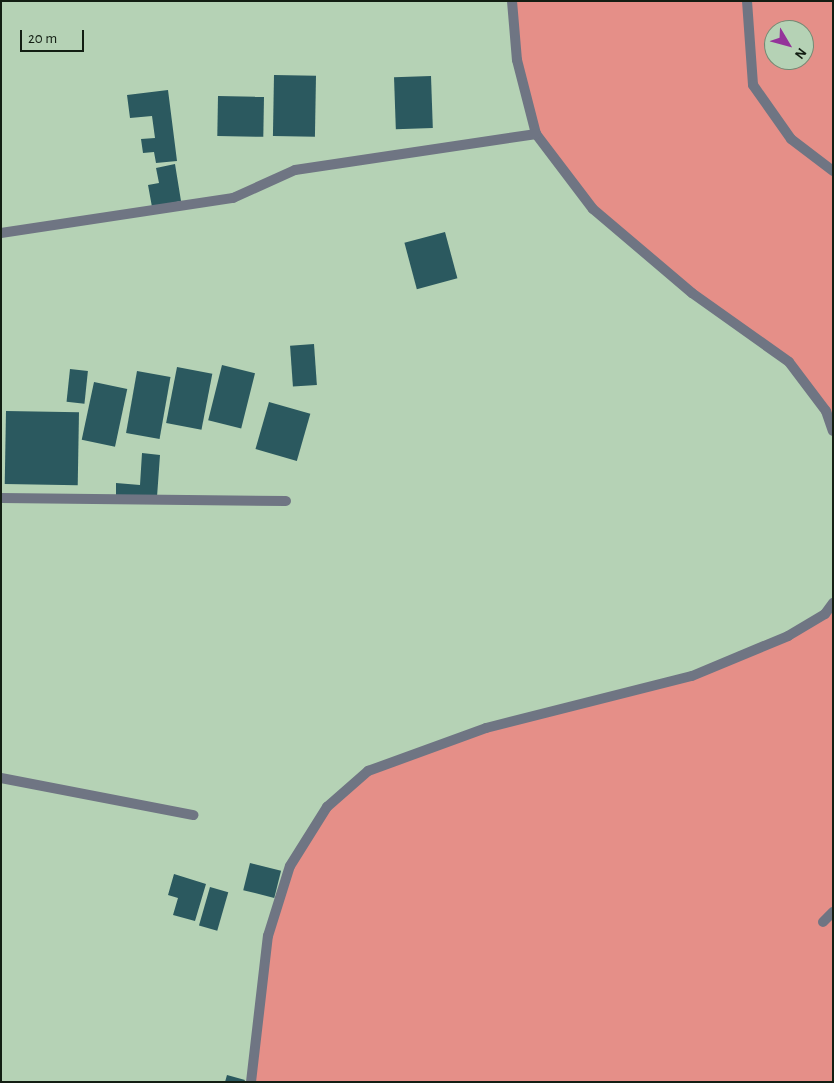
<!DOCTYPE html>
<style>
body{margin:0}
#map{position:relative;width:834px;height:1083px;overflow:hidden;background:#b5d2b5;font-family:"Alegreya Sans",sans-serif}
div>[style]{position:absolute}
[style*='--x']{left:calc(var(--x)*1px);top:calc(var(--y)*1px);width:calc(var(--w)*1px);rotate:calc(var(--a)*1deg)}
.green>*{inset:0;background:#e58f88}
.building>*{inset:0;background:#2b595f;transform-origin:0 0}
.street>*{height:10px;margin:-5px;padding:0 5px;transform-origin:5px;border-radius:5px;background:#6f7583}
span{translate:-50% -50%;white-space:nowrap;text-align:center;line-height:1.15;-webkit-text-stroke:5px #b5d2b5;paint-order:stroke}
.frame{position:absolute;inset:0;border:2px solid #131e13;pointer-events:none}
.north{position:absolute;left:764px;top:20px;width:50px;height:50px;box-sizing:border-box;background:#b5d2b5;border:1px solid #748a74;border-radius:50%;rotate:127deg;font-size:14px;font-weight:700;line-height:20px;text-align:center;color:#131e13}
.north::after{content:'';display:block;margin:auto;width:18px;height:22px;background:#94339a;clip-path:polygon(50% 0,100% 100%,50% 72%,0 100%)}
.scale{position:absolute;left:20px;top:30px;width:64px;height:22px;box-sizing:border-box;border:2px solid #131e13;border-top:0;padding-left:6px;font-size:15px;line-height:18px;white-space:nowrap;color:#131e13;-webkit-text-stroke:4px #b5d2b5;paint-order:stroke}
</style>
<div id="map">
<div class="green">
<i style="clip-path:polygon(evenodd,512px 1px,833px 1px,833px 431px,789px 362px,692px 293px,593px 209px,536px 134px,517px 60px,512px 1px,774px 30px,804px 30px,804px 60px,774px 60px,774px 30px)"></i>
<i style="clip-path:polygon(833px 603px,833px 1082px,251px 1082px,268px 936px,290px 866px,327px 807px,368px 771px,424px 748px,692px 676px,788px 636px)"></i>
</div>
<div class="building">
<i style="left:274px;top:75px;width:42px;height:61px;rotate:1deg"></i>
<i style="left:431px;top:76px;width:52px;height:37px;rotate:88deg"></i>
<i style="clip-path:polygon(168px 90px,177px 161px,156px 163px,154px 152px,143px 153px,141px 139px,155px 138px,152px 116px,130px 118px,127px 95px)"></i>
<i style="left:218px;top:96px;width:46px;height:40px;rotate:1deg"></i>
<i style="clip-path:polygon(175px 164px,181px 201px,152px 207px,148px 185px,159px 183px,156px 168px)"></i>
<i style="left:445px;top:232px;width:48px;height:42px;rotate:75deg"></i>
<i style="left:314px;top:344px;width:41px;height:24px;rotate:86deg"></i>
<i style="left:222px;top:365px;width:34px;height:57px;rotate:14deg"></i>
<i style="left:177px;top:367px;width:36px;height:57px;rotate:11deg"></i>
<i style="left:70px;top:369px;width:18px;height:33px;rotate:6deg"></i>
<i style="left:137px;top:371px;width:34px;height:63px;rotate:10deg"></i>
<i style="left:94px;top:382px;width:34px;height:59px;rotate:12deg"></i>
<i style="left:269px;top:402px;width:43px;height:49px;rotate:16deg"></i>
<i style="left:6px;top:411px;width:73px;height:73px;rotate:1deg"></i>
<i style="clip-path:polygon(142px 453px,160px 455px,157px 497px,116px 495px,116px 483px,140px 485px)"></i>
<i style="left:250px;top:863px;width:32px;height:28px;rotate:14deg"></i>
<i style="clip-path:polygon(174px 874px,206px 884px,195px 921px,173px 915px,178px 898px,168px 895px)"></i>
<i style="left:210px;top:887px;width:19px;height:40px;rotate:16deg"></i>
<i style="clip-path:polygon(227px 1075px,245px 1080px,244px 1082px,225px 1082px)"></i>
</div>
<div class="street">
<i style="--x:512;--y:1;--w:59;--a:85.2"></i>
<i style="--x:517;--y:60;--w:76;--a:75.6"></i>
<i style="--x:536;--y:134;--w:94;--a:52.8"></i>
<i style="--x:593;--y:209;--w:130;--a:40.3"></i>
<i style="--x:692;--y:293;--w:119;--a:35.4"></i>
<i style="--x:789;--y:362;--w:61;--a:52.9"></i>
<i style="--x:826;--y:411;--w:21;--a:71"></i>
<i style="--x:747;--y:1;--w:84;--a:85.9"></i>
<i style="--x:753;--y:85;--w:66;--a:54.9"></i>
<i style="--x:791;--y:139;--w:53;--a:37.3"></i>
<i style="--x:1;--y:233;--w:235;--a:-8.6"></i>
<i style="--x:233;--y:198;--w:68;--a:-24.3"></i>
<i style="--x:295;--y:170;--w:244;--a:-8.5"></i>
<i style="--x:1;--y:498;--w:285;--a:0.6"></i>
<i style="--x:1;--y:778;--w:196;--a:10.9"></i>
<i style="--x:823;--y:922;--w:14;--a:-45"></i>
<i style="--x:251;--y:1082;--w:147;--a:-83.4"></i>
<i style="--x:268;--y:936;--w:73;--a:-72.6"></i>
<i style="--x:290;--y:866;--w:70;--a:-57.9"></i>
<i style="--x:327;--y:807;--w:55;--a:-41.3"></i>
<i style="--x:368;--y:771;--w:126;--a:-20"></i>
<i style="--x:486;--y:728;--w:212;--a:-14.2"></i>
<i style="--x:692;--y:676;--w:104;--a:-22.6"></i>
<i style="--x:788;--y:636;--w:43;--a:-30.7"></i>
<i style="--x:825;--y:614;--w:14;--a:-54"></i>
</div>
<div class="frame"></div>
<div class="north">N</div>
<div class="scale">20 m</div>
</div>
